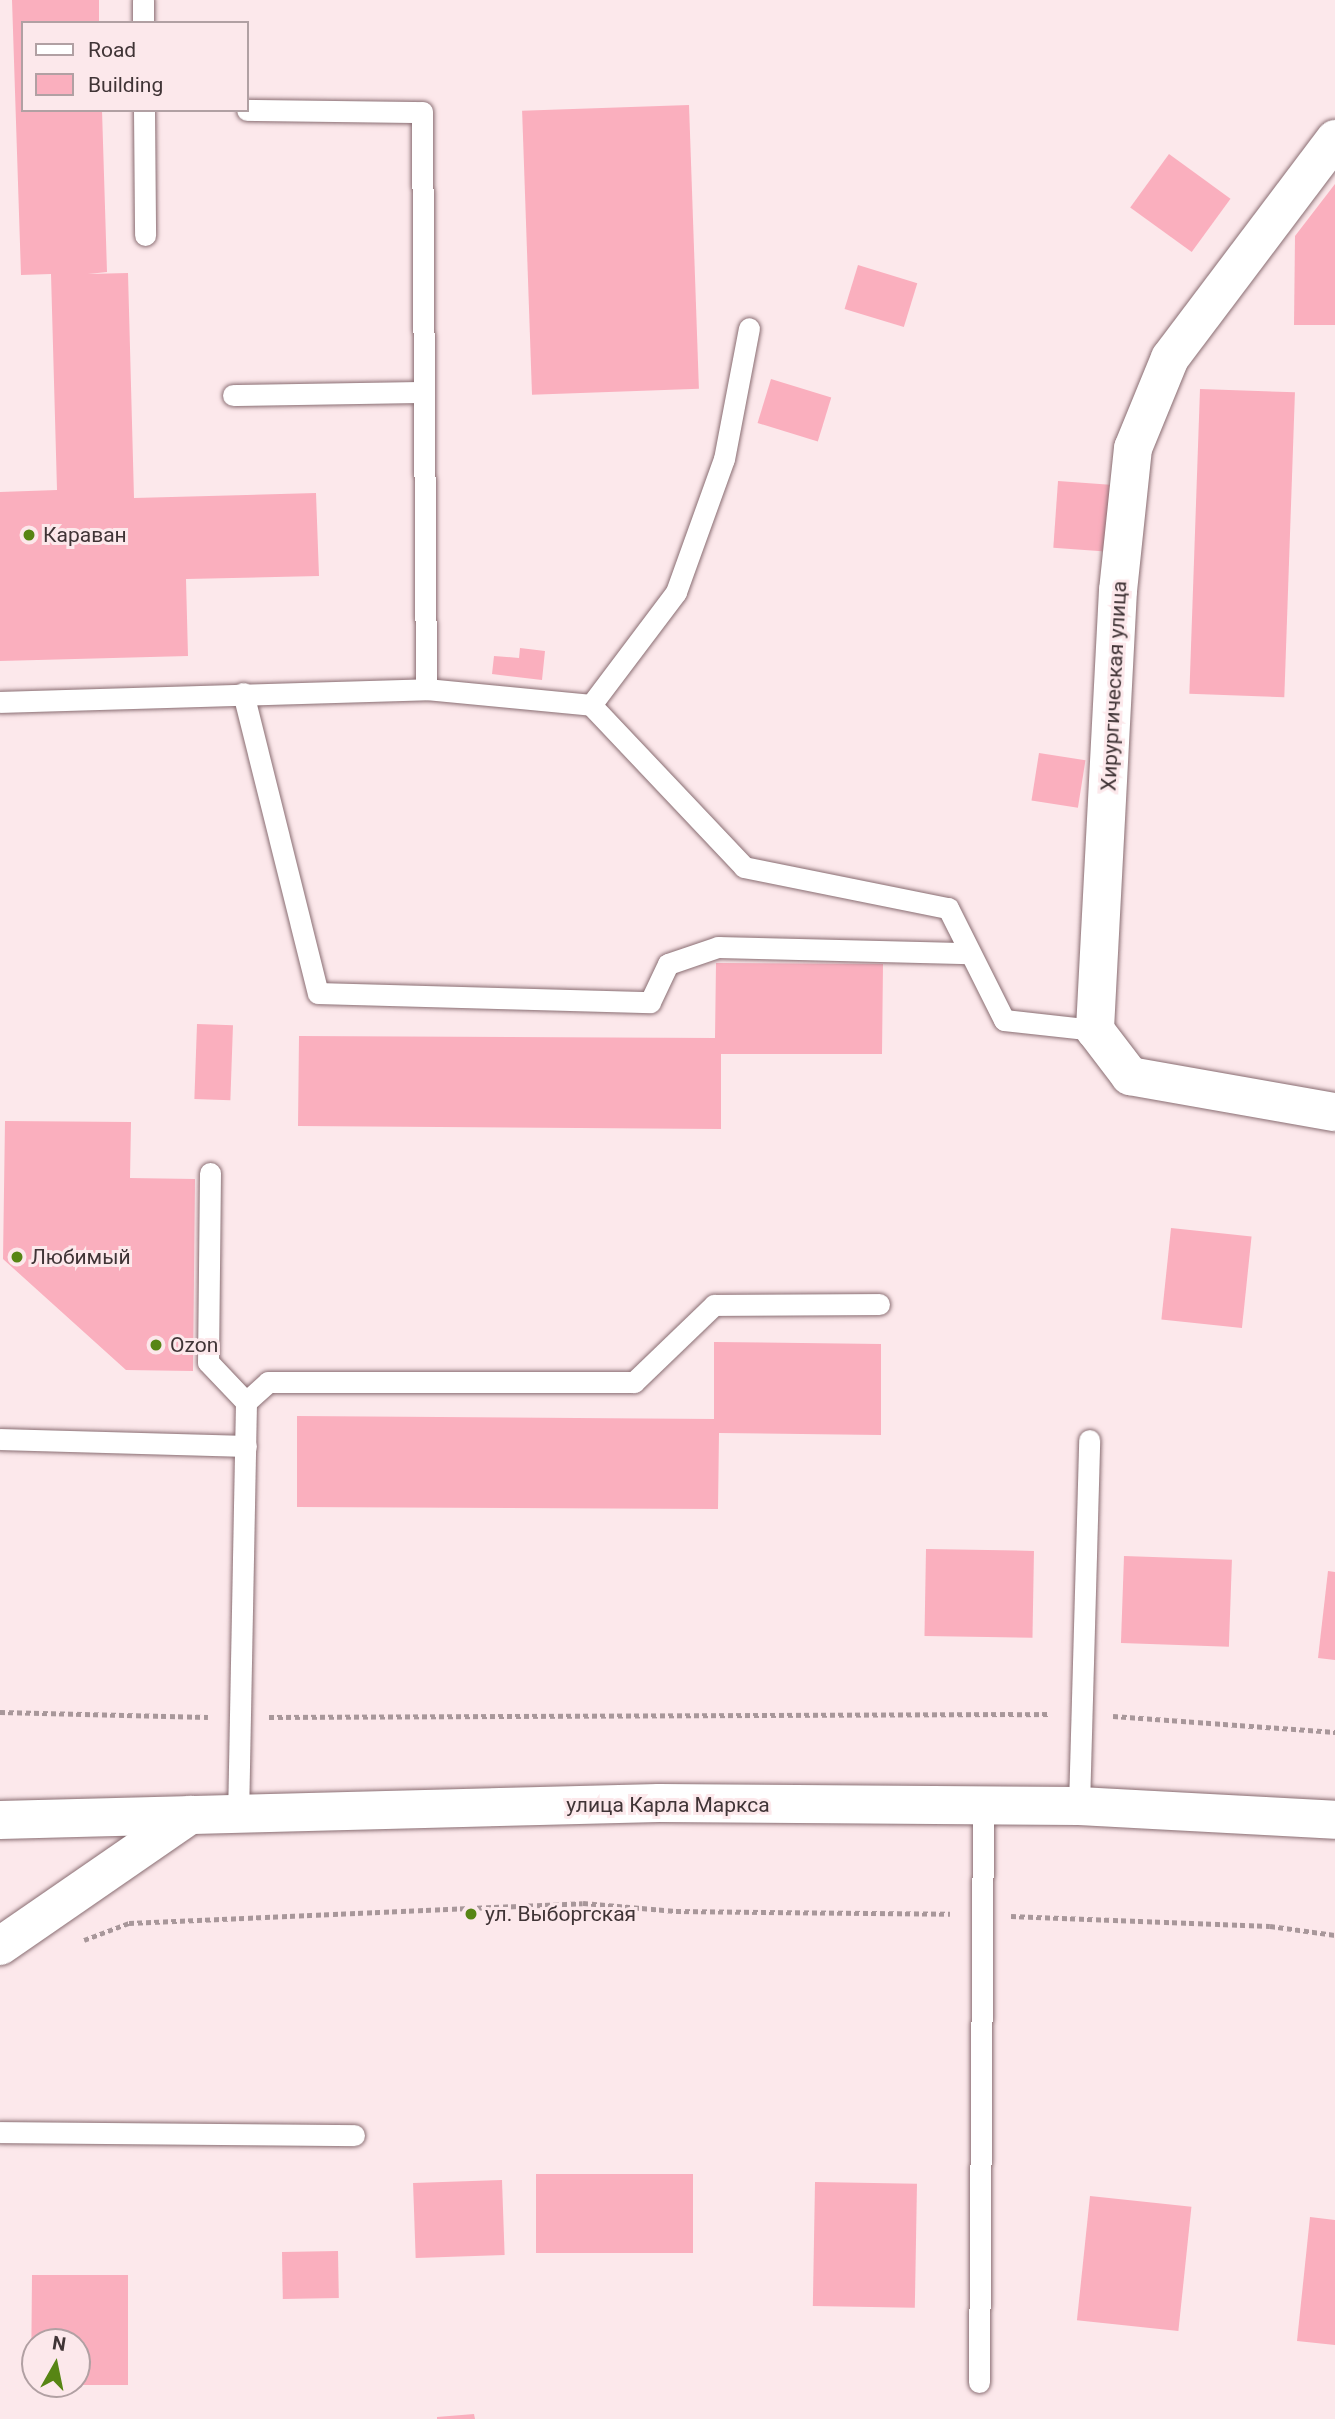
<!DOCTYPE html>
<meta charset="utf-8">
<style>
body{margin:0}
#map{position:relative;width:1335px;height:2419px;overflow:hidden;background:#fce8eb;font-family:Roboto,sans-serif}
div>[style]{position:absolute}
[style*='--x']{left:calc(var(--x)*1px);top:calc(var(--y)*1px);width:calc(var(--w)*1px);rotate:calc(var(--a)*1deg)}
.building>*{inset:0;background:#faafbe;transform-origin:0 0}
.path>*{height:4.5px;margin-top:-2.25px;transform-origin:0;background:repeating-linear-gradient(90deg,#a8979a 0 5px,transparent 0 8.5px)}
.roads{filter:drop-shadow(0 0 2px #896d72) drop-shadow(0 0 2px #896d72)}
.service>*{height:21px;margin:-10.5px;padding:0 10.5px;transform-origin:10.5px;border-radius:10.5px;background:#fff}
.minor>*{height:38px;margin:-19px;padding:0 19px;transform-origin:19px;border-radius:19px;background:#fff}
.tertiary>*{height:38px;margin:-19px;padding:0 19px;transform-origin:19px;border-radius:19px;background:#fff}
.trunk>*{height:38px;margin:-19px;padding:0 19px;transform-origin:19px;border-radius:19px;background:#fff}
.dots>*{width:19px;height:19px;translate:-50% -50%;box-sizing:border-box;border:4px solid #fce8eb;border-radius:50%}
span{translate:-50% -50%;white-space:nowrap;text-align:center;line-height:1.15;-webkit-text-stroke:6px #fce8eb;paint-order:stroke}
.poi-label{font-size:21px;color:#403436}
.left{translate:0 -50%;text-align:left}
.street-label{font-size:21px;color:#403436}
.legend{position:absolute;left:21px;top:21px;width:228px;height:91px;box-sizing:border-box;background:#fce8eb;border:2px solid #b1a0a3;margin:0;padding:9px 12px;list-style:none;font-size:21px;color:#403436}
.legend li{display:flex;align-items:center;gap:14px;height:35px}
.legend b{width:35px;border:2px solid #b1a0a3}
.north{position:absolute;left:21px;top:2328px;width:70px;height:70px;box-sizing:border-box;background:#fce8eb;border:2px solid #b1a0a3;border-radius:50%;rotate:9deg;font-size:19px;font-weight:700;line-height:28px;text-align:center;color:#403436}
.north::after{content:'';display:block;margin:auto;width:24px;height:32px;background:#578514;clip-path:polygon(50% 0,100% 100%,50% 72%,0 100%)}
</style>
<div id="map">
<div class="building">
<i style="clip-path:polygon(12px 0,99px 0,99px 23px,23px 23px,23px 110px,102px 110px,107px 272px,88px 274px,128px 273px,134px 498px,316px 493px,319px 576px,186px 579px,188px 656px,0 661px,0 492px,57px 490px,51px 274px,21px 275px)"></i>
<i style="left:689px;top:105px;width:284px;height:167px;rotate:88deg"></i>
<i style="left:1169px;top:154px;width:76px;height:66px;rotate:36deg"></i>
<i style="clip-path:polygon(1335px 184px,1335px 325px,1294px 325px,1295px 236px)"></i>
<i style="left:858px;top:265px;width:62px;height:46px;rotate:17deg"></i>
<i style="left:771px;top:379px;width:63px;height:46px;rotate:17deg"></i>
<i style="left:1200px;top:389px;width:95px;height:305px;rotate:2deg"></i>
<i style="left:1058px;top:481px;width:52px;height:67px;rotate:4deg"></i>
<i style="clip-path:polygon(520px 648px,545px 651px,542px 680px,492px 674px,494px 656px,519px 658px)"></i>
<i style="left:1039px;top:753px;width:47px;height:48px;rotate:9deg"></i>
<i style="clip-path:polygon(716px 963px,883px 964px,882px 1054px,721px 1054px,721px 1129px,298px 1126px,299px 1036px,715px 1038px)"></i>
<i style="left:197px;top:1024px;width:36px;height:75px;rotate:2deg"></i>
<i style="clip-path:polygon(5px 1121px,131px 1122px,130px 1178px,195px 1179px,193px 1371px,126px 1370px,3px 1259px)"></i>
<i style="left:1171px;top:1228px;width:81px;height:92px;rotate:6deg"></i>
<i style="clip-path:polygon(714px 1342px,881px 1344px,881px 1435px,719px 1433px,718px 1509px,297px 1507px,297px 1416px,714px 1419px)"></i>
<i style="left:926px;top:1549px;width:108px;height:87px;rotate:1deg"></i>
<i style="left:1124px;top:1556px;width:108px;height:87px;rotate:2deg"></i>
<i style="clip-path:polygon(1328px 1571px,1335px 1572px,1335px 1660px,1318px 1658px)"></i>
<i style="left:693px;top:2174px;width:79px;height:157px;rotate:90deg"></i>
<i style="left:502px;top:2180px;width:75px;height:89px;rotate:88deg"></i>
<i style="left:815px;top:2182px;width:102px;height:124px;rotate:1deg"></i>
<i style="left:1090px;top:2196px;width:102px;height:125px;rotate:6deg"></i>
<i style="clip-path:polygon(1310px 2217px,1335px 2220px,1335px 2345px,1297px 2341px)"></i>
<i style="left:338px;top:2251px;width:47px;height:56px;rotate:89deg"></i>
<i style="clip-path:polygon(32px 2275px,128px 2275px,128px 2385px,77px 2385px,77px 2342px,35px 2342px,31px 2385px)"></i>
<i style="clip-path:polygon(474px 2414px,475px 2419px,437px 2419px,437px 2417px)"></i>
</div>
<div class="path">
<i style="--x:0;--y:1712;--w:208;--a:1.4"></i>
<i style="--x:1113;--y:1716;--w:223;--a:4.1"></i>
<i style="--x:269;--y:1717;--w:782;--a:-0.22"></i>
<i style="--x:1011;--y:1916;--w:259;--a:2.2"></i>
<i style="--x:1270;--y:1926;--w:66;--a:7.9"></i>
<i style="--x:84;--y:1940;--w:48;--a:-20.7"></i>
<i style="--x:129;--y:1923;--w:454;--a:-2.5"></i>
<i style="--x:583;--y:1903;--w:93;--a:4.9"></i>
<i style="--x:676;--y:1911;--w:274;--a:0.6"></i>
</div>
<div class="roads">
<div class="service">
<i style="--x:143;--y:0;--w:23;--a:90"></i>
<i style="--x:144;--y:110;--w:125;--a:89.5"></i>
<i style="--x:233;--y:395;--w:191;--a:-0.9"></i>
<i style="--x:426;--y:689;--w:166;--a:5.5"></i>
<i style="--x:591;--y:705;--w:223;--a:46.6"></i>
<i style="--x:744;--y:867;--w:208;--a:11.4"></i>
<i style="--x:948;--y:908;--w:125;--a:63.4"></i>
<i style="--x:1004;--y:1020;--w:92;--a:6.3"></i>
<i style="--x:243;--y:693;--w:309;--a:76"></i>
<i style="--x:318;--y:993;--w:332;--a:1.6"></i>
<i style="--x:650;--y:1002;--w:42;--a:-64.7"></i>
<i style="--x:668;--y:964;--w:53;--a:-18.8"></i>
<i style="--x:718;--y:947;--w:252;--a:1.4"></i>
<i style="--x:0;--y:702;--w:426;--a:-1.7"></i>
<i style="--x:426;--y:689;--w:577;--a:-90.4"></i>
<i style="--x:422;--y:112;--w:175;--a:-179.3"></i>
<i style="--x:591;--y:705;--w:141;--a:-53"></i>
<i style="--x:676;--y:592;--w:141;--a:-70.2"></i>
<i style="--x:724;--y:459;--w:133;--a:-79.2"></i>
<i style="--x:210;--y:1173;--w:189;--a:90.6"></i>
<i style="--x:208;--y:1362;--w:55;--a:46.5"></i>
<i style="--x:246;--y:1402;--w:412;--a:91.1"></i>
<i style="--x:246;--y:1402;--w:30;--a:-42"></i>
<i style="--x:268;--y:1382;--w:366;--a:0"></i>
<i style="--x:634;--y:1382;--w:111;--a:-43.9"></i>
<i style="--x:714;--y:1305;--w:165;--a:-0.3"></i>
<i style="--x:0;--y:1439;--w:246;--a:1.6"></i>
<i style="--x:1079;--y:1806;--w:366;--a:-88.4"></i>
<i style="--x:0;--y:2132;--w:354;--a:0.5"></i>
<i style="--x:979;--y:2382;--w:577;--a:-89.6"></i>
</div>
<div class="minor">
<i style="--x:1335;--y:139;--w:274;--a:127"></i>
<i style="--x:1170;--y:358;--w:97;--a:112.3"></i>
<i style="--x:1133;--y:448;--w:143;--a:96"></i>
<i style="--x:1118;--y:590;--w:441;--a:93"></i>
<i style="--x:1095;--y:1030;--w:58;--a:52.7"></i>
<i style="--x:1130;--y:1076;--w:208;--a:10"></i>
</div>
<div class="tertiary">
<i style="--x:0;--y:1946;--w:231;--a:-34.6"></i>
</div>
<div class="trunk">
<i style="--x:0;--y:1820;--w:659;--a:-1.48"></i>
<i style="--x:659;--y:1803;--w:420;--a:0.4"></i>
<i style="--x:1079;--y:1806;--w:256;--a:3.1"></i>
</div>
</div>
<div class="dots">
<i style="left:29px;top:535px;background:#578514"></i>
<i style="left:17px;top:1257px;background:#578514"></i>
<i style="left:156px;top:1345px;background:#578514"></i>
<i style="left:471px;top:1914px;background:#578514"></i>
</div>
<div class="poi-label">
<span class="left" style="left:43px;top:535px">Караван</span>
<span class="left" style="left:31px;top:1257px">Любимый</span>
<span class="left" style="left:170px;top:1345px">Ozon</span>
<span class="left" style="left:485px;top:1914px">ул. Выборгская</span>
</div>
<div class="street-label">
<span style="left:1114px;top:686px;rotate:-87deg">Хирургическая улица</span>
<span style="left:668px;top:1805px">улица Карла Маркса</span>
</div>
<ul class="legend">
<li><b style="height:9px;background:#fff"></b>Road</li>
<li><b style="height:19px;background:#faafbe"></b>Building</li>
</ul>
<div class="north">N</div>
</div>
